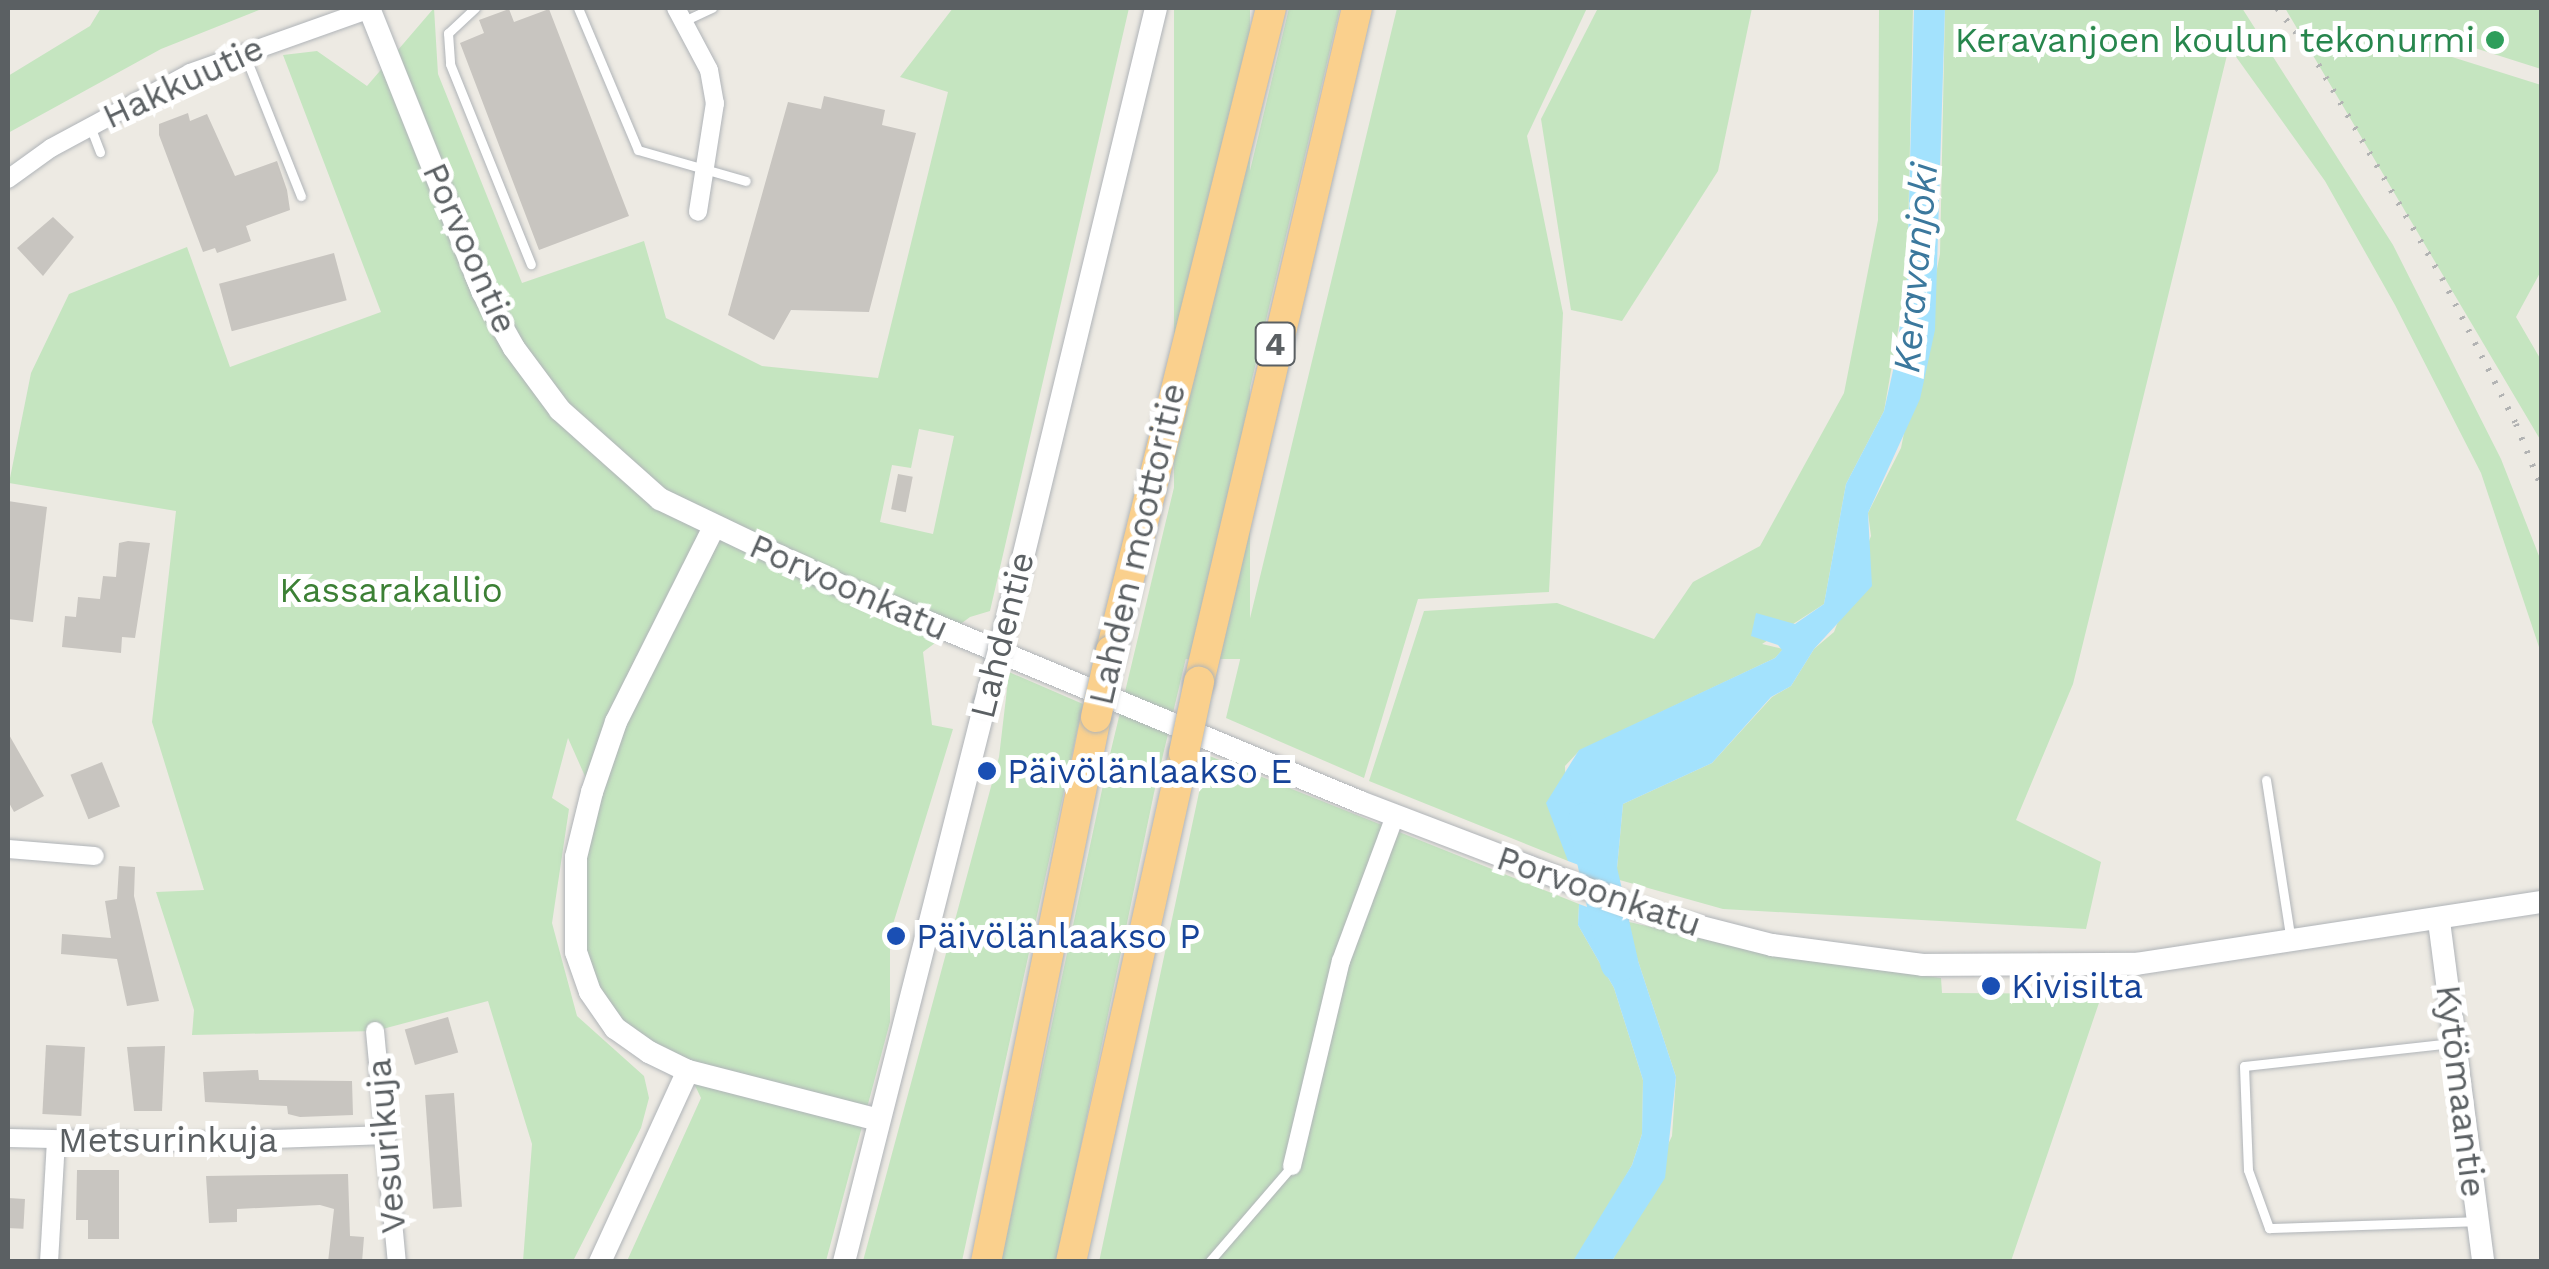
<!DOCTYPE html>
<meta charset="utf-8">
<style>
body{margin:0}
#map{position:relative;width:2549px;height:1269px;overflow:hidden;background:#edeae3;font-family:"Work Sans",sans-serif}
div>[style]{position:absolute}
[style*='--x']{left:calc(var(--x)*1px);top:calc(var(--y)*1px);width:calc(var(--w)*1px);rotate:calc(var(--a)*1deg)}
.green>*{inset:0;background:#c5e5c0;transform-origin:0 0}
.water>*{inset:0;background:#a3e2fd}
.river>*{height:38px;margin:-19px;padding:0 19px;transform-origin:19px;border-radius:19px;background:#a3e2fd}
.building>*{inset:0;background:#c8c5c0;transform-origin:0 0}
.roads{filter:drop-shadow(0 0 2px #b0b4b8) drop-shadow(0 0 2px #b0b4b8)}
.lane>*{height:9px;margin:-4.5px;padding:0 4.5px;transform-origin:4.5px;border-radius:4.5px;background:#fff}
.street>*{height:18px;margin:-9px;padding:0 9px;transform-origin:9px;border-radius:9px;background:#fff}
.secondary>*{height:22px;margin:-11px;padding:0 11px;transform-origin:11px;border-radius:11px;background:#fff}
.highway>*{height:30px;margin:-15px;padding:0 15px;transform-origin:15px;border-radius:15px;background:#fad08d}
.rail>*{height:6px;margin-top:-3px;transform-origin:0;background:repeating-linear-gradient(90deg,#b2b3b3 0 2.5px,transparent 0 14.5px)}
.bridges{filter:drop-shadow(0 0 2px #afb4b8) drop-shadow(0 0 2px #afb4b8)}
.secondary-bridge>*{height:22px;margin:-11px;padding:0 11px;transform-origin:11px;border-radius:11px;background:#fff}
.highway-bridge>*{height:30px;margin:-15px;padding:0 15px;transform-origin:15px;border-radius:15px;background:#fad08d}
.dots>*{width:28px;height:28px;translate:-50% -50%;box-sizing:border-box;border:5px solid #fff;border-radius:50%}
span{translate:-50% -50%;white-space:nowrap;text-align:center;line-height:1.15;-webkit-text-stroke:10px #fff;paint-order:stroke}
.shield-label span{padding:2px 8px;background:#fff;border:2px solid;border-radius:8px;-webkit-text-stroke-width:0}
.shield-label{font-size:32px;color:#5b6063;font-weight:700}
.leisure-label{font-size:35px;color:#27864d}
.right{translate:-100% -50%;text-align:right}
.street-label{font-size:35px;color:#5b6063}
.park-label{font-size:35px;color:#3c8035}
.transit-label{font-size:35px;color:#164399}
.left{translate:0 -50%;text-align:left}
.water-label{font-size:38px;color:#3b789d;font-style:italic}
.frame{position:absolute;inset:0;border:10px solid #5b6063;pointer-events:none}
</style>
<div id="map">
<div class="green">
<i style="clip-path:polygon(101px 8px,264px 8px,161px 49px,8px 133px,8px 76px,90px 26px)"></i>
<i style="clip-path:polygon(evenodd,434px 8px,438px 74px,522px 283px,644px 241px,666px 318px,762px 366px,878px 378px,948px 92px,900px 77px,953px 8px,1129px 8px,990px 611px,970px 617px,923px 652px,932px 725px,953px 729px,890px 934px,890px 1022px,826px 1261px,627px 1261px,701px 1098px,688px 1071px,616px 1028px,576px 952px,592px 792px,568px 738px,552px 798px,569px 809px,552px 923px,577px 1016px,644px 1076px,649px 1098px,641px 1128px,573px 1261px,523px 1261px,532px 1144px,488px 1001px,375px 1031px,192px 1035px,194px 1010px,156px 892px,204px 890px,152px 722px,176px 511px,9px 483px,31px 373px,69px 294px,187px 247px,230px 367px,381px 312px,283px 55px,317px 51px,367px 86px,434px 8px,919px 429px,954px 436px,933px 534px,880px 522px,892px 465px,911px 468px,919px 429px)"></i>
<i style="left:1174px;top:8px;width:76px;height:651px"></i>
<i style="clip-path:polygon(1289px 8px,1340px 8px,1154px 793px,1057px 1261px,1001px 1262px,1106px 771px)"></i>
<i style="clip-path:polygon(1397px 8px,1587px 8px,1527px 136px,1563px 313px,1549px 592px,1418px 599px,1364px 778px,1226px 718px)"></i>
<i style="clip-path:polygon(1598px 8px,1752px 8px,1718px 171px,1622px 321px,1571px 310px,1541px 119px)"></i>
<i style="clip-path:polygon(1879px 8px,1913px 8px,1907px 279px,1884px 411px,1846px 484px,1824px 604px,1762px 644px,1783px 649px,1775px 658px,1579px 751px,1565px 766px,1568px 861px,1369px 781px,1424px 611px,1557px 603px,1654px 639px,1693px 582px,1760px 546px,1844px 393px,1878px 220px)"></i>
<i style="clip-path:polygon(1945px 8px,2242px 8px,2393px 245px,2501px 459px,2541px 561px,2541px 653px,2481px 473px,2395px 305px,2325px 181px,2229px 47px,2073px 684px,2016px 820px,2101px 862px,2086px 929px,1723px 909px,1616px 879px,1623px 804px,1712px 763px,1772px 697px,1791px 686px,1814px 649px,1834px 632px,1871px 536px,1868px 513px,1901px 448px,1940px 254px)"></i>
<i style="clip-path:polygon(2285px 8px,2541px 8px,2541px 69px,2437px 36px,2433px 51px,2541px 85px,2541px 271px,2516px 317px,2541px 360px,2541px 441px)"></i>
<i style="clip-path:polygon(1009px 672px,1083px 704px,962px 1261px,863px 1261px,999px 757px)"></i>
<i style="clip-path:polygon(1207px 755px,1579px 904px,1578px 925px,1614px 988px,1643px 1080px,1642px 1134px,1632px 1165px,1576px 1261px,1099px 1262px)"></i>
<i style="clip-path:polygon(1625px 921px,1780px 957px,1941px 978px,1942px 993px,2102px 994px,2011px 1261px,1612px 1262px,1672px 1136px,1676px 1077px)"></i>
</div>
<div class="water">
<i style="clip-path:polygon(1914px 8px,1945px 8px,1935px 330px,1920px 399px,1868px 513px,1872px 586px,1814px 649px,1791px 686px,1771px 697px,1712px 763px,1623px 804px,1616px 879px,1568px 861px,1546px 803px,1579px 750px,1775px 658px,1782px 650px,1778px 645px,1751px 636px,1756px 613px,1795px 624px,1824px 604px,1846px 484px,1884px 411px,1894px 366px,1907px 279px)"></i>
<i style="clip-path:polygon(1579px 904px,1625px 921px,1676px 1077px,1665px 1178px,1612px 1261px,1573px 1261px,1632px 1165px,1642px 1134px,1643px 1080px,1614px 988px,1578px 925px)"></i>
</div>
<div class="river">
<i style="--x:1587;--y:821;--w:145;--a:77.2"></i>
</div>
<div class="building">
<i style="clip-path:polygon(509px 9px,514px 22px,549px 9px,629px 216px,539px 250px,460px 43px,484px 33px,479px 20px)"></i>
<i style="clip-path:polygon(824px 96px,885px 110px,882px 125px,916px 133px,869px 312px,791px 310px,774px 340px,728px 315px,788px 102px,821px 109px)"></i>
<i style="clip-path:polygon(188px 113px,190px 121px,207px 114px,235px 176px,277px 161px,287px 190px,290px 210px,246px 226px,251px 241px,217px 253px,215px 248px,203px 252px,159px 135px,159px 124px)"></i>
<i style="clip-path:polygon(53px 217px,74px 237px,43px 276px,17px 248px)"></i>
<i style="left:334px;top:253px;width:49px;height:119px;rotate:75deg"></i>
<i style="left:898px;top:474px;width:15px;height:36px;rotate:11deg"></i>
<i style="clip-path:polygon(8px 501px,47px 507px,33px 622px,8px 619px)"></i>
<i style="clip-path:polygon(128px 541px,150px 543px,135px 638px,122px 637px,121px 653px,62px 647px,65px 616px,76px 617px,78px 597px,100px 599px,103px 576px,116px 577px,119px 543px)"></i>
<i style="clip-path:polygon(8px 733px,44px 796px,14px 812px,8px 801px)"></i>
<i style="left:102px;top:762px;width:48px;height:34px;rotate:68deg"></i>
<i style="clip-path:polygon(119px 866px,135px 867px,134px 896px,159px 1001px,127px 1006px,117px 959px,61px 954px,62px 934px,111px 938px,105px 901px,117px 899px)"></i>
<i style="left:448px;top:1017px;width:37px;height:45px;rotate:74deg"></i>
<i style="left:46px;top:1045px;width:39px;height:69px;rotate:3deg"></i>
<i style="clip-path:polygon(165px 1046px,162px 1111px,134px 1111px,127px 1047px)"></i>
<i style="clip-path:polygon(258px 1070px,259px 1080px,352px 1081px,353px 1115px,300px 1117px,288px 1114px,287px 1106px,205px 1102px,203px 1072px)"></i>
<i style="left:454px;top:1093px;width:114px;height:29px;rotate:86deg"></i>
<i style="clip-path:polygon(77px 1170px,119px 1170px,119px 1239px,88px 1239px,88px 1220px,76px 1220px)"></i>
<i style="clip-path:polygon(348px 1174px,350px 1236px,364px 1237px,362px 1262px,328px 1262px,334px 1209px,320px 1205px,237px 1209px,237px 1222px,209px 1223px,206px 1176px)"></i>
<i style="left:8px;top:1198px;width:17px;height:30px;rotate:3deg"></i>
</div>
<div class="roads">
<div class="lane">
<i style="--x:475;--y:8;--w:37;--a:137"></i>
<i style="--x:448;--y:33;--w:31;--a:86"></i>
<i style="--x:450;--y:64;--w:216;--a:68"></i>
<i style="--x:578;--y:8;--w:154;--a:67.1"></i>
<i style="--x:638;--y:150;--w:112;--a:16"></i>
<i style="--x:686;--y:20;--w:29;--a:-25"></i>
<i style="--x:244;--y:53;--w:154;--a:68.3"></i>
<i style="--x:90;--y:126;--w:28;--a:69"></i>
<i style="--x:2266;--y:780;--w:163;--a:81.2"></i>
<i style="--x:2452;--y:1043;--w:209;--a:173.7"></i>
<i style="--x:2244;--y:1066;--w:104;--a:87.8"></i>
<i style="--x:2248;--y:1170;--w:62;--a:70.1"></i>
<i style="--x:2269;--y:1228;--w:208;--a:-1.9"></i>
<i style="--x:1209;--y:1262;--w:127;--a:-49.2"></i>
</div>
<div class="street">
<i style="--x:676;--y:8;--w:70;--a:62"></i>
<i style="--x:709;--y:70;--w:34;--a:80"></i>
<i style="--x:715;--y:103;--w:110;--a:98.9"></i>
<i style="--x:8;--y:179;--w:53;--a:-35.8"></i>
<i style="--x:51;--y:148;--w:158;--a:-28.3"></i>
<i style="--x:190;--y:73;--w:194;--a:-19.6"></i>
<i style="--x:8;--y:849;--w:87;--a:4.6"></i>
<i style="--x:375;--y:1031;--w:232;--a:84.6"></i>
<i style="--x:8;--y:1138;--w:178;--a:1.3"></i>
<i style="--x:186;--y:1142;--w:202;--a:-2"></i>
<i style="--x:1292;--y:1166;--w:211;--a:-76.6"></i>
<i style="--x:1341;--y:961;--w:155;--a:-69.6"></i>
<i style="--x:49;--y:1262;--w:121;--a:-86.7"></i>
</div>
<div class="secondary">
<i style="--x:369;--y:8;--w:305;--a:68.2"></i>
<i style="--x:482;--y:291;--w:65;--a:60.7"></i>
<i style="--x:514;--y:348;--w:77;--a:53.4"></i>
<i style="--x:560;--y:410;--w:134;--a:41.7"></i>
<i style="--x:660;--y:499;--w:206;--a:25.6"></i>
<i style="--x:846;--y:588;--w:557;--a:22.6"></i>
<i style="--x:1360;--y:802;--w:319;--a:20.9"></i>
<i style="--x:1658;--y:916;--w:118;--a:14.3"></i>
<i style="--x:1772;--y:945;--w:152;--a:7.5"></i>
<i style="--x:1923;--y:965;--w:213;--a:-0.3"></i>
<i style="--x:2136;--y:964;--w:411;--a:-8.7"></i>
<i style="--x:714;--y:527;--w:218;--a:116.7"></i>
<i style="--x:616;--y:722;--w:74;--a:108.9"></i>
<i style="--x:592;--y:792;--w:67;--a:103.8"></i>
<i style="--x:576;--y:857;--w:95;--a:90"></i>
<i style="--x:576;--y:952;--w:42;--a:70.7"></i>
<i style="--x:590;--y:992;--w:44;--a:55.2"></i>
<i style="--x:615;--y:1028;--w:42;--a:35.2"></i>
<i style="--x:649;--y:1052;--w:43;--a:26"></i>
<i style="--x:688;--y:1071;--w:197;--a:14.4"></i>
<i style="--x:1019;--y:574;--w:582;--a:-76.39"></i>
<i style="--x:2439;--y:921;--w:344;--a:82.6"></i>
<i style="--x:600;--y:1262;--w:210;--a:-65.3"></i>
<i style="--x:844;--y:1262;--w:576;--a:-75.82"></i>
</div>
<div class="highway">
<i style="--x:1111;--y:651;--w:663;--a:-76.03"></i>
<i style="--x:1199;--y:682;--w:692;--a:-76.81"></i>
<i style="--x:986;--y:1262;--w:556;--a:-78.59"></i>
<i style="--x:1071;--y:1262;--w:521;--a:-77.48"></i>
</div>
</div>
<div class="rail">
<i style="--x:2277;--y:8;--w:56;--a:52.3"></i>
<i style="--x:2311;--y:52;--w:261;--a:59.9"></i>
<i style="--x:2442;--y:278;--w:164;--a:63.1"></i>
<i style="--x:2516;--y:424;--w:70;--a:68.2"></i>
</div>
<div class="bridges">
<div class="secondary-bridge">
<i style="--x:985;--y:704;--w:134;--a:-75.3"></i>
</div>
<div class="highway-bridge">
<i style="--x:1096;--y:717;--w:68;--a:-77.2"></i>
<i style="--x:1184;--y:753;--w:73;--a:-78.1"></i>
</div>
</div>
<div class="dots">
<i style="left:2495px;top:40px;background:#2e9e5b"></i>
<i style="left:987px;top:771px;background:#1a4fb4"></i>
<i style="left:896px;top:936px;background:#1a4fb4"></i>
<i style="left:1991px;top:986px;background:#1a4fb4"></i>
</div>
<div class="shield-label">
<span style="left:1275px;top:344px">4</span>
</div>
<div class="leisure-label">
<span class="right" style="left:2475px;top:40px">Keravanjoen koulun tekonurmi</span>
</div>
<div class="street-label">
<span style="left:183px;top:82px;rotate:-25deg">Hakkuutie</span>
<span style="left:470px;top:248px;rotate:66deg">Porvoontie</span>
<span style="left:1137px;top:544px;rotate:-77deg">Lahden moottoritie</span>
<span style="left:849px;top:587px;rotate:24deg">Porvoonkatu</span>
<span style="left:1002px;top:635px;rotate:-76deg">Lahdentie</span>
<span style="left:1599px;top:891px;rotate:19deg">Porvoonkatu</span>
<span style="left:2461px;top:1091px;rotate:83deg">Kytömaantie</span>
<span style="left:168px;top:1140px">Metsurinkuja</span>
<span style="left:386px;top:1146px;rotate:-95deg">Vesurikuja</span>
</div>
<div class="park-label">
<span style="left:391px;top:590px">Kassarakallio</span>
</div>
<div class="transit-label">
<span class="left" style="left:1007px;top:771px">Päivölänlaakso E</span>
<span class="left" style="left:916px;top:936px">Päivölänlaakso P</span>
<span class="left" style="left:2011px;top:986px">Kivisilta</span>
</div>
<div class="water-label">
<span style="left:1916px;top:268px;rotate:-85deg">Keravanjoki</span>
</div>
<div class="frame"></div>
</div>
